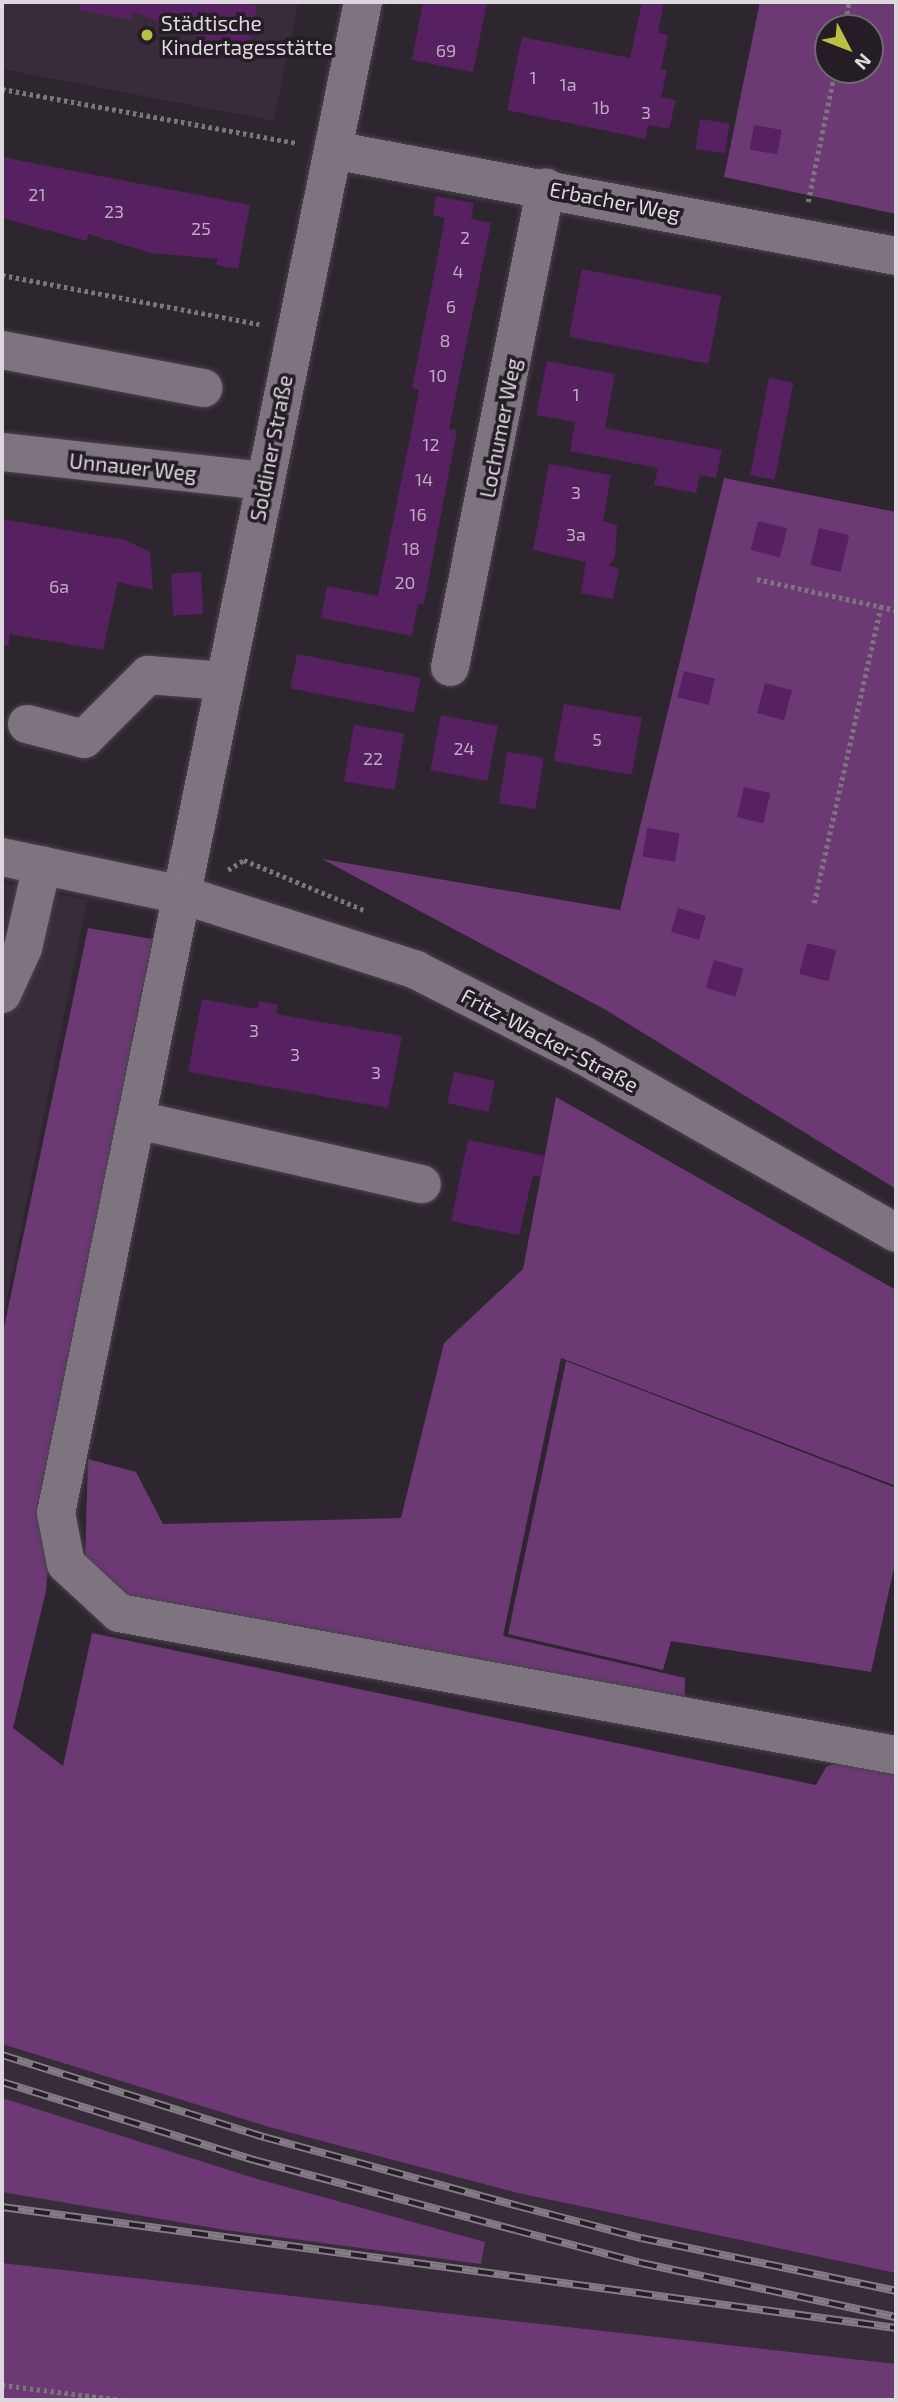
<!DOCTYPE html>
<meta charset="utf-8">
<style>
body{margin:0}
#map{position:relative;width:898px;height:2402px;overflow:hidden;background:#2e262f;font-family:"Exo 2",sans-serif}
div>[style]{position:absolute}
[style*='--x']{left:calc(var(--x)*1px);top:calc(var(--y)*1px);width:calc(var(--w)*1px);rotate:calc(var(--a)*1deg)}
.built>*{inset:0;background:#382c3a}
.green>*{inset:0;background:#6c3975}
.building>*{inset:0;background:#572061;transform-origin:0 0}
.path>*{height:4.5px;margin-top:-2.25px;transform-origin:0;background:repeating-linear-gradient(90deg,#7b757c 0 3.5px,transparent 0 7px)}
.roads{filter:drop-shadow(0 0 2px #4a434b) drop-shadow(0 0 2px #4a434b)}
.minor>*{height:38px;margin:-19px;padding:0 19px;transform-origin:19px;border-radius:19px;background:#7d747f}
.rail>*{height:8px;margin-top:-4px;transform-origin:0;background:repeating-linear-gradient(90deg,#241d25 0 16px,#837c84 0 32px);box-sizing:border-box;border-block:2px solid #837c84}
.dots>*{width:19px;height:19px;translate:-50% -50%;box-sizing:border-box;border:4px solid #241d25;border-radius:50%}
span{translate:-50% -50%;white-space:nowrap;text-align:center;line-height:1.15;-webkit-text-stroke:7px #241d25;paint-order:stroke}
.number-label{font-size:18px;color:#bcaabf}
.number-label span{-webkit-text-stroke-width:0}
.poi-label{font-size:21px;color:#ddd8de}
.left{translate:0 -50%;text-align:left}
.street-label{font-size:21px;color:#ddd8de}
.frame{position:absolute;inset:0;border:4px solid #ddd8de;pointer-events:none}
.north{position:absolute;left:814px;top:14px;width:70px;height:70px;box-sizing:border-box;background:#241d25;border:2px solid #6e686f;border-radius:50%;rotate:132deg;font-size:19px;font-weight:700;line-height:28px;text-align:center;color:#ddd8de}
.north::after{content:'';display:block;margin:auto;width:24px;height:32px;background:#bbc044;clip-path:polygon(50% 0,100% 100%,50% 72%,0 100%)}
</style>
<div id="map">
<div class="built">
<i style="clip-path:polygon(2px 2px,298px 2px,274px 121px,2px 69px)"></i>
<i style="clip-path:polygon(2px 883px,87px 900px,2px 1324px)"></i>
<i style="clip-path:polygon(2px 2044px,269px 2127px,518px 2193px,896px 2273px,896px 2364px,2px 2263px)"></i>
</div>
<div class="green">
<i style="clip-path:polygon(evenodd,760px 2px,896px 2px,896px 214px,724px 177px,760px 2px,828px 28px,870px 28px,870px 70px,828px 70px,828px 28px)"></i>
<i style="clip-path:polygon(724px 478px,896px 512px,896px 1189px,606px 1010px,322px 859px,620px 910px)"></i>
<i style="clip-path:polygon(88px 928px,158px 940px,56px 1473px,46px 1591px,13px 1728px,63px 1766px,92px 1633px,816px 1785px,826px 1767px,896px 1742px,896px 2273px,518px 2193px,269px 2127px,2px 2044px,2px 1337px)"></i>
<i style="clip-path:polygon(556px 1097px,896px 1290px,896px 1486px,561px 1358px,503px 1636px,685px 1678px,684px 1711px,126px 1601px,85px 1559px,88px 1459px,136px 1472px,163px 1524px,401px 1518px,444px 1343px,523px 1269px)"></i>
<i style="clip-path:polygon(566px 1361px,896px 1488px,896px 1559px,871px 1672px,671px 1641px,663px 1670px,508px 1634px)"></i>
<i style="clip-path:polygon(2px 2098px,254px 2178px,485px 2242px,481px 2264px,225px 2230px,2px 2192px)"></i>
<i style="clip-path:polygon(2px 2263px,896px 2364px,896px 2400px,2px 2400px)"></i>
</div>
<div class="building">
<i style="clip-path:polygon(81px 2px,244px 2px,257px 7px,248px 53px,194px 43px,198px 25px,172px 20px,171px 27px,134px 12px,131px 20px,79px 10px)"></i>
<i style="clip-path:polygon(423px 2px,487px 2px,473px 72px,412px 60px)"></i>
<i style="clip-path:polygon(642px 2px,664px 2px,658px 33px,668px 35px,661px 69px,667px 70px,661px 97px,676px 100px,669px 129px,648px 125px,646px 139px,507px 110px,522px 37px,630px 58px)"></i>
<i style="left:700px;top:119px;width:30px;height:30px;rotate:9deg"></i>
<i style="left:754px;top:125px;width:28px;height:25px;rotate:10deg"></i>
<i style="clip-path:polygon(2px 157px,250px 205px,238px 269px,216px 265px,218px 259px,151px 253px,88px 234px,87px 241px,2px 218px)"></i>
<i style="clip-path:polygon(436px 196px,474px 203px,471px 219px,491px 223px,449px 429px,457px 430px,424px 604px,418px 604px,412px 636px,321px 618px,327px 586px,378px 596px,413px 423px,419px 390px,412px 388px,445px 218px,433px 215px)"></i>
<i style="left:582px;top:269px;width:142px;height:69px;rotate:11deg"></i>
<i style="clip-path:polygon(547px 361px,615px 374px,605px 428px,722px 450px,716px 478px,700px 475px,696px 493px,654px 485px,658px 468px,570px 451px,575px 422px,536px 415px)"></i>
<i style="left:769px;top:378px;width:25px;height:99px;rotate:11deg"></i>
<i style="clip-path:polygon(549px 464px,611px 475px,603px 521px,617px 525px,615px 557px,608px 566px,619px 568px,613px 599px,581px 593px,586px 562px,533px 550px)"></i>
<i style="clip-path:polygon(2px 519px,125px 540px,150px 552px,153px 590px,118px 582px,103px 650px,10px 634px,8px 646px,2px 645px)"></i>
<i style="left:758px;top:521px;width:30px;height:30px;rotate:14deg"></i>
<i style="left:819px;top:528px;width:31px;height:38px;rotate:13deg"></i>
<i style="left:201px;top:572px;width:42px;height:30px;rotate:87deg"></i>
<i style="left:297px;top:654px;width:126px;height:35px;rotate:11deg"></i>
<i style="left:684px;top:671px;width:32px;height:27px;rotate:14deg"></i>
<i style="left:765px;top:683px;width:28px;height:31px;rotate:15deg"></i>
<i style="left:564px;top:704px;width:79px;height:58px;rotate:10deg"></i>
<i style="left:441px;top:715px;width:58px;height:56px;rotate:11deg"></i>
<i style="left:354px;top:725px;width:51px;height:57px;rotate:10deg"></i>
<i style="left:507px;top:752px;width:37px;height:52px;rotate:9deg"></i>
<i style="left:744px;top:787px;width:27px;height:31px;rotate:13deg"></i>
<i style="left:647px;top:828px;width:33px;height:29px;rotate:9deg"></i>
<i style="left:678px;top:908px;width:29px;height:25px;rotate:16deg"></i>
<i style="left:807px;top:943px;width:30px;height:32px;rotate:14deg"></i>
<i style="left:714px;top:960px;width:31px;height:29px;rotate:17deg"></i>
<i style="clip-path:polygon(202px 999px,258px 1009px,259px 1001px,278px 1005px,276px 1014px,402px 1036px,388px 1108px,188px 1072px)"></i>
<i style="left:454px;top:1072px;width:42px;height:32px;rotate:12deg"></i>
<i style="clip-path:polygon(468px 1140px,545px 1156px,540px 1177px,533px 1175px,519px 1235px,451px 1221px)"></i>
</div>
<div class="path">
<i style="--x:844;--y:28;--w:26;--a:-79"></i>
<i style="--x:2;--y:89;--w:300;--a:10.4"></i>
<i style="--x:808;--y:202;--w:135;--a:-78.4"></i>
<i style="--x:2;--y:275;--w:262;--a:10.8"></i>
<i style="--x:757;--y:579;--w:142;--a:12.6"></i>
<i style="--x:228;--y:870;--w:19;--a:-32"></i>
<i style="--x:244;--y:860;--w:130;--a:22.6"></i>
<i style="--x:814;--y:903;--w:304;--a:-77.3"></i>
<i style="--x:2;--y:2385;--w:121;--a:7.1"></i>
</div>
<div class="roads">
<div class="minor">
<i style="--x:363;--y:2;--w:1542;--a:101.48"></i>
<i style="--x:56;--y:1513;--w:52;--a:78.9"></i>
<i style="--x:66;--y:1564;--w:72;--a:42.8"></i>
<i style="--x:119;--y:1613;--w:790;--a:10.36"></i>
<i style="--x:333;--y:150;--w:573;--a:10.66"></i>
<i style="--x:2;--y:350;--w:205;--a:10.7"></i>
<i style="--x:2;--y:452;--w:264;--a:6.3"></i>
<i style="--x:450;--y:667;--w:489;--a:-78.7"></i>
<i style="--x:27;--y:724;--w:59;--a:14.7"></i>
<i style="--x:84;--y:739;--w:91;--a:-45"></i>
<i style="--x:148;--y:675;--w:77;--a:4.5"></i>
<i style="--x:2;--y:857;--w:185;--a:11.9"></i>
<i style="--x:183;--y:895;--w:245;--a:17.8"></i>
<i style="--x:416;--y:970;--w:187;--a:27"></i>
<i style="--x:583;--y:1055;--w:360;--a:29.6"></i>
<i style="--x:2;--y:994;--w:51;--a:-65.5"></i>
<i style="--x:23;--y:948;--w:85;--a:-77.1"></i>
<i style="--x:137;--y:1120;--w:292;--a:12.7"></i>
</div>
</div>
<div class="rail">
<i style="--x:2;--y:2055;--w:275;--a:17.4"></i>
<i style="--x:264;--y:2137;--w:263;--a:15.2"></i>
<i style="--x:518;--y:2206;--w:127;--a:14.6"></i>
<i style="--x:641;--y:2238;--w:260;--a:11.7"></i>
<i style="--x:2;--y:2082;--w:264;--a:17.2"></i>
<i style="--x:254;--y:2160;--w:270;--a:15"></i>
<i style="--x:515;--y:2230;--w:130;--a:14.7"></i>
<i style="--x:641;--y:2263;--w:261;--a:12"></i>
<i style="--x:2;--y:2207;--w:902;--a:7.71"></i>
</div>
<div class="dots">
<i style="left:147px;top:35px;background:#bbc044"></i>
</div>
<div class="number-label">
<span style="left:446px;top:50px">69</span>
<span style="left:533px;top:77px">1</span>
<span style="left:568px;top:84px">1a</span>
<span style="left:601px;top:107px">1b</span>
<span style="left:646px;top:112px">3</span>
<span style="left:37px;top:194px">21</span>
<span style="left:114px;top:211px">23</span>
<span style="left:201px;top:228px">25</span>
<span style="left:465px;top:237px">2</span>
<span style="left:458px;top:271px">4</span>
<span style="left:451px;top:306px">6</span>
<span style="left:445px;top:340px">8</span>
<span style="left:438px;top:375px">10</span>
<span style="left:576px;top:394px">1</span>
<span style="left:431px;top:444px">12</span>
<span style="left:424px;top:479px">14</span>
<span style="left:576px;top:492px">3</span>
<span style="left:418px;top:514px">16</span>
<span style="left:576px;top:534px">3a</span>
<span style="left:411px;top:548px">18</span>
<span style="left:405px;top:582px">20</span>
<span style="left:59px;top:586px">6a</span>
<span style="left:597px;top:739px">5</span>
<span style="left:464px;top:748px">24</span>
<span style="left:373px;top:758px">22</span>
<span style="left:254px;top:1030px">3</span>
<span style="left:295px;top:1054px">3</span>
<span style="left:376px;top:1072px">3</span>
</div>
<div class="poi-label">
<span class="left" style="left:161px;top:35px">Städtische<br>Kindertagesstätte</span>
</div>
<div class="street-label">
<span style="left:615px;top:201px;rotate:11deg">Erbacher Weg</span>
<span style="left:500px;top:428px;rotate:-79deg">Lochumer Weg</span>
<span style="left:271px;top:448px;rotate:-79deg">Soldiner Straße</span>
<span style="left:133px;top:467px;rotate:6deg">Unnauer Weg</span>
<span style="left:550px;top:1040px;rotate:28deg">Fritz-Wacker-Straße</span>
</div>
<div class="frame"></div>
<div class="north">N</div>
</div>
